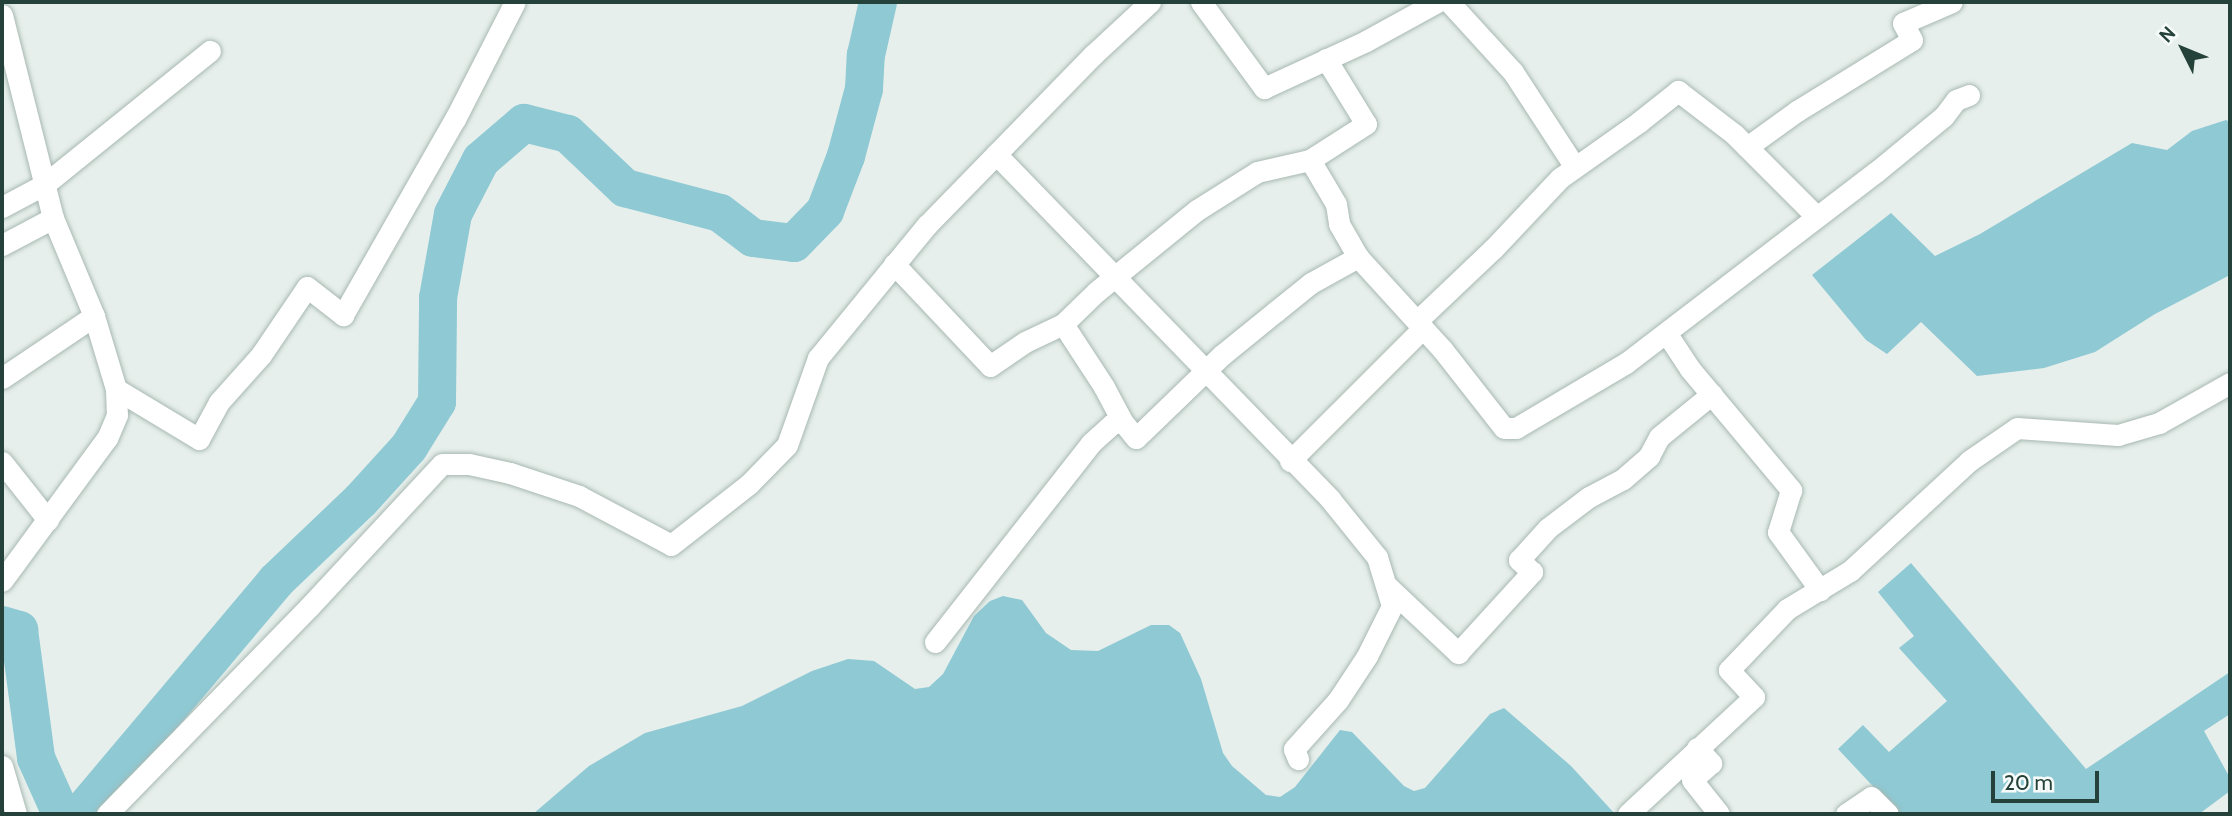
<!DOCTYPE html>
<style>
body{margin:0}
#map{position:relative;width:2232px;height:816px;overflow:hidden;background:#e6efeb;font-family:Cabin,sans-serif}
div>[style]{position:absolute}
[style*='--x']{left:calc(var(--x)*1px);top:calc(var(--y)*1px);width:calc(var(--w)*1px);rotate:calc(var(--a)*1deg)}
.water>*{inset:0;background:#8ec9d4}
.canal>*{height:38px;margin:-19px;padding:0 19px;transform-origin:19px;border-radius:19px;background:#8ec9d4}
.roads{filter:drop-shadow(0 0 2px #a8b8b2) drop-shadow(0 0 2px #a8b8b2)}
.minor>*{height:21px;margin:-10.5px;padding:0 10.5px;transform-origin:10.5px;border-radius:10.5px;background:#fff}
.secondary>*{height:21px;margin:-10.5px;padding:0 10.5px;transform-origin:10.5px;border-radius:10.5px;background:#fff}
span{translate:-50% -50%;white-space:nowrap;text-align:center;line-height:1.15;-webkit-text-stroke:7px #f7fbf9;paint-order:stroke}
.frame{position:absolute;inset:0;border:4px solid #24423a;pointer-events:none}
.north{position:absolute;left:2148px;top:14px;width:70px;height:70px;-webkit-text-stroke:5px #f7fbf9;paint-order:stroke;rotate:313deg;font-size:19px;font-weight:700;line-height:28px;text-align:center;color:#24423a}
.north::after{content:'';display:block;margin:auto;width:24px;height:32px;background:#24423a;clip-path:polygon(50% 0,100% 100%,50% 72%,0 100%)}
.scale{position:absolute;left:1991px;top:771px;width:108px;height:32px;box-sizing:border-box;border:4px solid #24423a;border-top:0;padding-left:9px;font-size:21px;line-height:24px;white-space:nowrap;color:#24423a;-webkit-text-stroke:5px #f7fbf9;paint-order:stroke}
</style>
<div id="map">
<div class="water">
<i style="clip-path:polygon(2226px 120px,2230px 122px,2230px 275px,2155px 314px,2095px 352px,2044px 368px,1977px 376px,1921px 322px,1887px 354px,1866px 340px,1812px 275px,1891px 213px,1935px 256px,1980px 234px,2132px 143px,2167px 150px,2192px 131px)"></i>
<i style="clip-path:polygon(1911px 563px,2086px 769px,2230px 672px,2230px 714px,2204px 731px,2230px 778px,2230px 791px,2199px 814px,1899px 814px,1838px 749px,1863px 725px,1889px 752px,1947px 701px,1899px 648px,1914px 636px,1878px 592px)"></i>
<i style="clip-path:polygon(1003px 596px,1022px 600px,1046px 633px,1071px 650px,1098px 651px,1151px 625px,1169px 625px,1180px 633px,1201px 679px,1223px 753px,1232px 766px,1266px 795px,1280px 797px,1295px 787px,1340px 730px,1352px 732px,1404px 786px,1414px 791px,1425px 788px,1490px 714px,1504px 708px,1571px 766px,1615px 814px,533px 814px,589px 766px,645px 733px,742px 706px,812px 671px,848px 659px,874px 661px,915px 689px,929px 687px,943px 674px,974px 616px,990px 601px)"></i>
</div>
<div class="canal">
<i style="--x:2;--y:625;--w:18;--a:16"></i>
<i style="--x:19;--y:630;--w:129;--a:82.4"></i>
<i style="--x:36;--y:758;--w:61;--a:65.9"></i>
<i style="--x:80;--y:814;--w:304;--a:-49.9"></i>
<i style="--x:276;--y:581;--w:117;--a:-43.6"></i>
<i style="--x:361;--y:500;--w:72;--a:-47.8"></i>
<i style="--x:409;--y:447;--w:53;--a:-58.1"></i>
<i style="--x:437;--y:402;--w:104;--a:-89.4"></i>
<i style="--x:438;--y:298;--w:85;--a:-79.9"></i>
<i style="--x:453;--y:214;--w:61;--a:-62.6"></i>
<i style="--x:481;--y:160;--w:57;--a:-40.7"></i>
<i style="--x:524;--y:123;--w:45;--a:14"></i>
<i style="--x:568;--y:134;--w:79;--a:43.5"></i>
<i style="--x:625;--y:188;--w:98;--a:14.7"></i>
<i style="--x:720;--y:213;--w:41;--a:37.1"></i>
<i style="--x:753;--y:238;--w:41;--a:7"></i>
<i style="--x:794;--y:243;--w:45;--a:-45.9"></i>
<i style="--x:825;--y:211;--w:59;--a:-69.1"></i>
<i style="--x:846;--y:156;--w:69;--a:-75"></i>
<i style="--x:864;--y:89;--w:34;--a:-87"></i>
<i style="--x:866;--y:55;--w:54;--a:-77.2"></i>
</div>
<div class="roads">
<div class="minor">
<i style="--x:1201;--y:2;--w:107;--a:53.8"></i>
<i style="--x:1264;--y:88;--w:112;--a:-24.7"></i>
<i style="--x:1366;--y:41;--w:81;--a:-28.8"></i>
<i style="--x:1449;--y:2;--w:95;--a:47.6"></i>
<i style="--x:1513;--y:72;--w:113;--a:56.9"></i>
<i style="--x:1326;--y:59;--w:76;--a:58.4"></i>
<i style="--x:1366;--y:124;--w:67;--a:147.3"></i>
<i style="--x:1310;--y:160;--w:51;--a:59.4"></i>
<i style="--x:1336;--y:204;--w:20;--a:81"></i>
<i style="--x:1339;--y:224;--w:38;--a:60"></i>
<i style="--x:1358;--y:257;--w:125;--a:47.6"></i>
<i style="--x:1442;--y:349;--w:100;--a:51.9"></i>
<i style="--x:1504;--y:428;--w:12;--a:0"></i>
<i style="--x:1516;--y:428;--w:128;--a:-30.6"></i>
<i style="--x:1626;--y:363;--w:315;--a:-37.4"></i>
<i style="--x:1876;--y:172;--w:88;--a:-39.5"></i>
<i style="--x:1944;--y:116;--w:20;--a:-53"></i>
<i style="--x:1956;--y:100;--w:14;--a:-21"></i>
<i style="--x:1747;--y:147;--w:62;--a:-35.8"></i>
<i style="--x:1797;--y:111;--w:135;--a:-31.7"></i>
<i style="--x:1912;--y:40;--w:19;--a:-118"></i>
<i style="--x:1903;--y:23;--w:53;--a:-23.2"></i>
<i style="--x:996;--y:154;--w:480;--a:45.9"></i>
<i style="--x:1330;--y:499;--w:75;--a:51"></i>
<i style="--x:1377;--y:557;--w:51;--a:73"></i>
<i style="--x:1392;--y:606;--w:56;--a:116.6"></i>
<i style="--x:1367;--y:656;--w:53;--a:123.4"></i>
<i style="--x:1338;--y:700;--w:66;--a:131.9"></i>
<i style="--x:1294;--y:749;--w:11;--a:68"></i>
<i style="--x:2;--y:207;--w:49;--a:-28.1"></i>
<i style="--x:45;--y:184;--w:212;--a:-38.9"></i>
<i style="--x:2;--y:245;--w:58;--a:-27.9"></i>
<i style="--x:894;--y:264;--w:140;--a:46.7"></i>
<i style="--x:990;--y:366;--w:42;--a:-34.4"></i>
<i style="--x:1025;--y:342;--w:42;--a:-25.3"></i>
<i style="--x:1063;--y:324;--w:46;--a:-44.1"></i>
<i style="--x:1096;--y:292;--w:130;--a:-39.1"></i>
<i style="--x:1197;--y:210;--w:71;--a:-32.3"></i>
<i style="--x:1257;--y:172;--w:54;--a:-12.8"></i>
<i style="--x:1417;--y:321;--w:105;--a:-43.5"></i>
<i style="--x:1493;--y:249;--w:98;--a:-46.7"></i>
<i style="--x:1560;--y:178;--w:97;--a:-35.3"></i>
<i style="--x:1639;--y:122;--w:50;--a:-38.5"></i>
<i style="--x:1678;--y:91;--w:71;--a:37.5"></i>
<i style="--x:1734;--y:134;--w:117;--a:45"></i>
<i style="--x:1063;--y:324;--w:75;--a:56.9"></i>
<i style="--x:1104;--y:387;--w:38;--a:62"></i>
<i style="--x:1122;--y:421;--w:22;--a:51"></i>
<i style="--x:1136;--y:438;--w:120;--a:-44"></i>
<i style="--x:1222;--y:355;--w:68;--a:-39.1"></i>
<i style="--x:1275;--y:312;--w:46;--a:-38.9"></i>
<i style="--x:1311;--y:283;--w:54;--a:-29"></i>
<i style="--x:1667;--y:334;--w:42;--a:56.7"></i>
<i style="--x:1690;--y:369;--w:158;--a:50.1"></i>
<i style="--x:1791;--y:490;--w:44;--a:107.2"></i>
<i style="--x:1778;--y:532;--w:72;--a:54.1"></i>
<i style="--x:2;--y:378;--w:111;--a:-34"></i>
<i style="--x:116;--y:389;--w:97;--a:31.1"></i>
<i style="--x:199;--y:439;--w:42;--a:-61.6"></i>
<i style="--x:219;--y:402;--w:63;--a:-48.2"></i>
<i style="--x:261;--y:355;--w:82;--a:-55.9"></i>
<i style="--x:307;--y:287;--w:46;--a:37.9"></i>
<i style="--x:343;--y:315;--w:226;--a:-60.3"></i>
<i style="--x:455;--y:119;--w:131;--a:-62.9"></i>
<i style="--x:1290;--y:461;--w:188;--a:-45"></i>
<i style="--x:2;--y:462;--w:74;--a:51.6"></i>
<i style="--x:1387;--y:586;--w:98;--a:43.3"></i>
<i style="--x:1458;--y:653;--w:110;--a:-47.6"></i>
<i style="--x:1532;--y:572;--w:18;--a:-137"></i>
<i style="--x:1519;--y:560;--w:43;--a:-47.8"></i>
<i style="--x:1548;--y:528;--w:51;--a:-37.1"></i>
<i style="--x:1589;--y:497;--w:38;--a:-28"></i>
<i style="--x:1623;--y:479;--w:35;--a:-41"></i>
<i style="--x:1649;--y:456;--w:21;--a:-62"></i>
<i style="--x:1659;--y:437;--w:68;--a:-39.1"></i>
<i style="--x:935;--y:642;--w:253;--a:-51.9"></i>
<i style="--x:1091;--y:443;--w:28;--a:-42"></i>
<i style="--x:1112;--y:424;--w:10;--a:-17"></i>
<i style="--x:1697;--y:748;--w:21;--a:47"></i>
<i style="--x:1711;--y:763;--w:25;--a:138"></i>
<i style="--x:1692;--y:780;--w:43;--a:51.5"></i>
<i style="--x:107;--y:814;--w:289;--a:-45.7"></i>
<i style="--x:309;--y:607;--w:195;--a:-47.1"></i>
<i style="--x:442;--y:464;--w:27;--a:0"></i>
<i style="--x:469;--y:464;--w:42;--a:12.4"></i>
<i style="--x:510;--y:473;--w:73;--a:18.4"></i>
<i style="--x:579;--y:496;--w:104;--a:28"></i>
<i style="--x:671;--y:545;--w:99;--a:-38"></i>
<i style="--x:749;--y:484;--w:54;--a:-45.7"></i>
<i style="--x:787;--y:445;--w:92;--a:-70.4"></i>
<i style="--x:818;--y:358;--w:172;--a:-50.7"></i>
<i style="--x:927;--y:225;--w:238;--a:-45.7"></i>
<i style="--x:1093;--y:55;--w:78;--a:-42.9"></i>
<i style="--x:1628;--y:814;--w:172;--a:-42.9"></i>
<i style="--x:1754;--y:697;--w:37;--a:-133"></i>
<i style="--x:1729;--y:670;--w:84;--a:-46.4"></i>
<i style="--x:1787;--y:609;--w:74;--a:-31.1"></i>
<i style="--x:1850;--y:571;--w:162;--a:-42.7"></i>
<i style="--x:1969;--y:461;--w:58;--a:-34.5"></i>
<i style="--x:2017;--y:428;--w:101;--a:4"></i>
<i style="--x:2118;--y:435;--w:43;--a:-16.3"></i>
<i style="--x:2159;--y:423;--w:81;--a:-29.4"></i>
<i style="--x:1846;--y:814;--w:30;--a:-34"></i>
<i style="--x:1871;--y:797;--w:24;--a:45"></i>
</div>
<div class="secondary">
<i style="--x:2;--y:15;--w:209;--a:75.9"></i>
<i style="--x:53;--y:218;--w:106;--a:67.3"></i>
<i style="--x:94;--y:316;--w:76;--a:73.2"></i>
<i style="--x:116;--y:389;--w:26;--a:88"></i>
<i style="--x:117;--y:415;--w:25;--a:113"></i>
<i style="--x:107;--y:438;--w:177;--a:126.3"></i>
<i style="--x:2;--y:766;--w:50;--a:73.7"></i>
</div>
</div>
<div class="frame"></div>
<div class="north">N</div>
<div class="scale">20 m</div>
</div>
